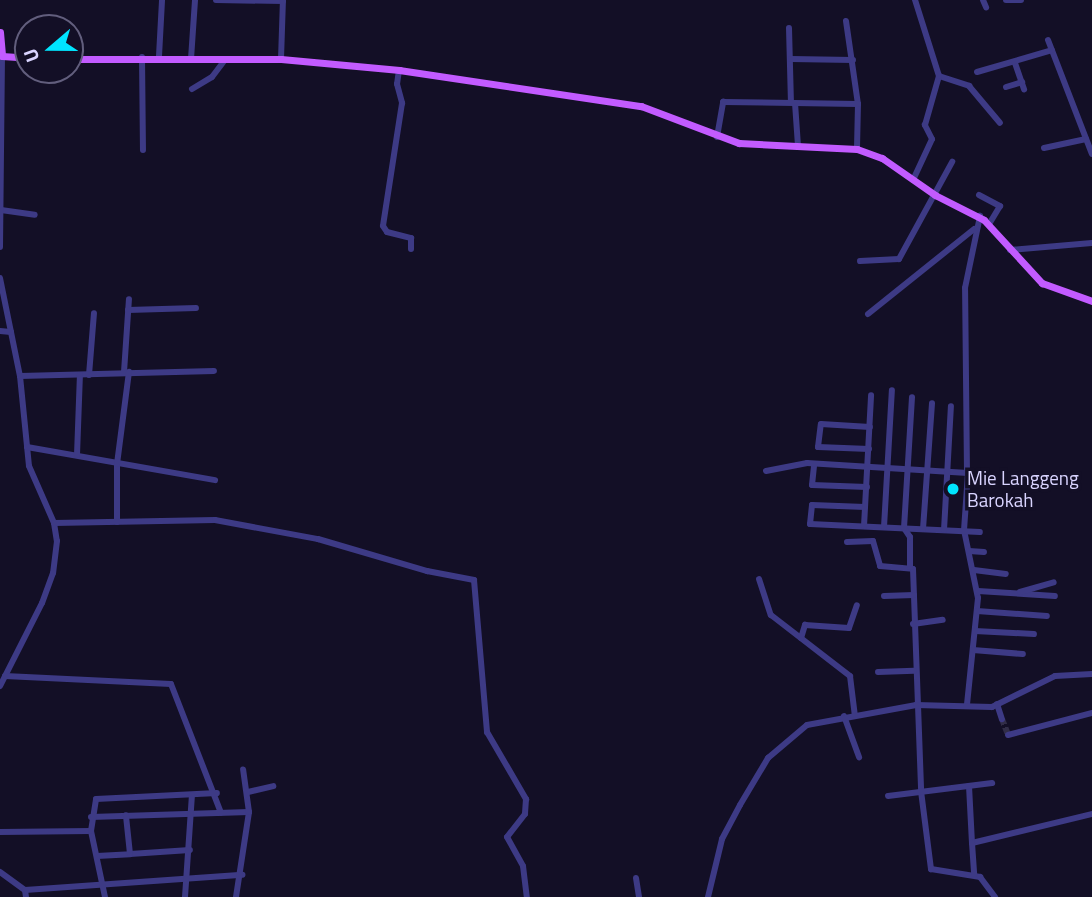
<!DOCTYPE html>
<style>
body{margin:0}
#map{position:relative;width:1092px;height:897px;overflow:hidden;background:#130f26;font-family:"Titillium Web",sans-serif}
div>[style]{position:absolute}
[style*='--x']{left:calc(var(--x)*1px);top:calc(var(--y)*1px);width:calc(var(--w)*1px);rotate:calc(var(--a)*1deg)}
.minor-tunnel>*{height:6px;margin-top:-3px;transform-origin:0;background:repeating-linear-gradient(90deg,#312d47 0 6px,transparent 0 9px)}
.minor>*{height:6px;margin:-3px;padding:0 3px;transform-origin:3px;border-radius:3px;background:#3d3a85}
.major>*{height:7px;margin:-3.5px;padding:0 3.5px;transform-origin:3.5px;border-radius:3.5px;background:#c25bff}
.dots>*{width:19px;height:19px;translate:-50% -50%;box-sizing:border-box;border:4px solid #130f26;border-radius:50%}
span{translate:-50% -50%;white-space:nowrap;text-align:center;line-height:1.15;-webkit-text-stroke:7px #130f26;paint-order:stroke}
.poi-label{font-size:19px;color:#d9d4ff}
.left{translate:0 -50%;text-align:left}
.north{position:absolute;left:14px;top:14px;width:70px;height:70px;box-sizing:border-box;background:#130f26;border:2px solid #625e7d;border-radius:50%;rotate:250deg;font-size:19px;font-weight:700;line-height:28px;text-align:center;color:#d9d4ff}
.north::after{content:'';display:block;margin:auto;width:24px;height:32px;background:#00e5ff;clip-path:polygon(50% 0,100% 100%,50% 72%,0 100%)}
</style>
<div id="map">
<div class="minor-tunnel">
<i style="--x:1002;--y:719;--w:17;--a:69"></i>
</div>
<div class="minor">
<i style="--x:216;--y:0;--w:67;--a:0.9"></i>
<i style="--x:983;--y:0;--w:8;--a:67"></i>
<i style="--x:1006;--y:0;--w:15;--a:0"></i>
<i style="--x:846;--y:21;--w:84;--a:81.8"></i>
<i style="--x:858;--y:104;--w:45;--a:91.3"></i>
<i style="--x:789;--y:28;--w:74;--a:88.5"></i>
<i style="--x:1048;--y:40;--w:122;--a:68.9"></i>
<i style="--x:159;--y:56;--w:56;--a:-86.9"></i>
<i style="--x:142;--y:57;--w:93;--a:89.4"></i>
<i style="--x:191;--y:59;--w:59;--a:-86.1"></i>
<i style="--x:281;--y:59;--w:59;--a:-88.1"></i>
<i style="--x:791;--y:59;--w:62;--a:0.9"></i>
<i style="--x:1015;--y:63;--w:28;--a:71"></i>
<i style="--x:399;--y:70;--w:14;--a:98"></i>
<i style="--x:397;--y:84;--w:20;--a:75"></i>
<i style="--x:402;--y:103;--w:124;--a:98.8"></i>
<i style="--x:383;--y:226;--w:7;--a:56"></i>
<i style="--x:387;--y:232;--w:25;--a:14"></i>
<i style="--x:411;--y:238;--w:11;--a:90"></i>
<i style="--x:977;--y:72;--w:78;--a:-16.3"></i>
<i style="--x:939;--y:76;--w:32;--a:18"></i>
<i style="--x:969;--y:86;--w:48;--a:50"></i>
<i style="--x:1006;--y:87;--w:17;--a:-17"></i>
<i style="--x:192;--y:89;--w:23;--a:-31"></i>
<i style="--x:212;--y:77;--w:21;--a:-53"></i>
<i style="--x:795;--y:103;--w:43;--a:86"></i>
<i style="--x:717;--y:137;--w:36;--a:-80"></i>
<i style="--x:723;--y:102;--w:135;--a:0.8"></i>
<i style="--x:1044;--y:148;--w:43;--a:-12.1"></i>
<i style="--x:913;--y:180;--w:45;--a:-65.1"></i>
<i style="--x:932;--y:139;--w:16;--a:-117"></i>
<i style="--x:925;--y:125;--w:51;--a:-74.1"></i>
<i style="--x:939;--y:76;--w:80;--a:-107.5"></i>
<i style="--x:979;--y:195;--w:24;--a:28"></i>
<i style="--x:1000;--y:206;--w:21;--a:121"></i>
<i style="--x:1;--y:210;--w:34;--a:8"></i>
<i style="--x:0;--y:247;--w:191;--a:-89.4"></i>
<i style="--x:1010;--y:250;--w:82;--a:-4.9"></i>
<i style="--x:860;--y:261;--w:39;--a:-3"></i>
<i style="--x:899;--y:259;--w:111;--a:-61.3"></i>
<i style="--x:0;--y:278;--w:100;--a:78.5"></i>
<i style="--x:20;--y:376;--w:90;--a:84.3"></i>
<i style="--x:29;--y:466;--w:62;--a:66.3"></i>
<i style="--x:54;--y:523;--w:18;--a:81"></i>
<i style="--x:57;--y:541;--w:32;--a:97"></i>
<i style="--x:53;--y:573;--w:32;--a:110"></i>
<i style="--x:42;--y:603;--w:93;--a:116.8"></i>
<i style="--x:128;--y:310;--w:68;--a:-1.7"></i>
<i style="--x:868;--y:314;--w:136;--a:-38.7"></i>
<i style="--x:0;--y:331;--w:11;--a:5"></i>
<i style="--x:124;--y:372;--w:73;--a:-86.1"></i>
<i style="--x:89;--y:375;--w:62;--a:-85.4"></i>
<i style="--x:20;--y:376;--w:194;--a:-1.5"></i>
<i style="--x:27;--y:447;--w:191;--a:10"></i>
<i style="--x:869;--y:449;--w:51;--a:-177.8"></i>
<i style="--x:818;--y:447;--w:23;--a:-83"></i>
<i style="--x:821;--y:424;--w:49;--a:3.5"></i>
<i style="--x:77;--y:455;--w:80;--a:-87.9"></i>
<i style="--x:814;--y:466;--w:19;--a:96"></i>
<i style="--x:812;--y:485;--w:55;--a:2.1"></i>
<i style="--x:766;--y:471;--w:42;--a:-11"></i>
<i style="--x:807;--y:463;--w:161;--a:3.6"></i>
<i style="--x:968;--y:473;--w:57;--a:94"></i>
<i style="--x:964;--y:530;--w:69;--a:78.4"></i>
<i style="--x:978;--y:598;--w:107;--a:95.9"></i>
<i style="--x:967;--y:473;--w:185;--a:-90.6"></i>
<i style="--x:965;--y:288;--w:74;--a:-78.2"></i>
<i style="--x:865;--y:507;--w:53;--a:-177.8"></i>
<i style="--x:812;--y:505;--w:19;--a:96"></i>
<i style="--x:810;--y:524;--w:170;--a:2.7"></i>
<i style="--x:117;--y:522;--w:58;--a:-90"></i>
<i style="--x:117;--y:464;--w:93;--a:-82.6"></i>
<i style="--x:54;--y:523;--w:161;--a:-1.1"></i>
<i style="--x:215;--y:520;--w:105;--a:10.5"></i>
<i style="--x:318;--y:539;--w:114;--a:16.4"></i>
<i style="--x:427;--y:571;--w:48;--a:10.8"></i>
<i style="--x:474;--y:580;--w:153;--a:85.1"></i>
<i style="--x:487;--y:732;--w:78;--a:59.8"></i>
<i style="--x:526;--y:799;--w:15;--a:94"></i>
<i style="--x:525;--y:814;--w:29;--a:128"></i>
<i style="--x:507;--y:837;--w:33;--a:61"></i>
<i style="--x:523;--y:866;--w:31;--a:83"></i>
<i style="--x:864;--y:526;--w:131;--a:-86.9"></i>
<i style="--x:884;--y:527;--w:137;--a:-86.7"></i>
<i style="--x:923;--y:529;--w:126;--a:-85.9"></i>
<i style="--x:944;--y:530;--w:124;--a:-86.8"></i>
<i style="--x:847;--y:542;--w:26;--a:-2"></i>
<i style="--x:873;--y:541;--w:26;--a:74"></i>
<i style="--x:880;--y:566;--w:33;--a:5"></i>
<i style="--x:913;--y:569;--w:222;--a:87.9"></i>
<i style="--x:921;--y:791;--w:79;--a:82.7"></i>
<i style="--x:931;--y:869;--w:50;--a:9.3"></i>
<i style="--x:980;--y:877;--w:25;--a:53"></i>
<i style="--x:969;--y:551;--w:15;--a:4"></i>
<i style="--x:910;--y:567;--w:30;--a:-90"></i>
<i style="--x:910;--y:537;--w:11;--a:-124"></i>
<i style="--x:904;--y:528;--w:131;--a:-86.5"></i>
<i style="--x:974;--y:570;--w:32;--a:7"></i>
<i style="--x:759;--y:579;--w:38;--a:72"></i>
<i style="--x:771;--y:615;--w:100;--a:37.7"></i>
<i style="--x:850;--y:676;--w:38;--a:83"></i>
<i style="--x:978;--y:591;--w:77;--a:3.7"></i>
<i style="--x:1020;--y:592;--w:35;--a:-16"></i>
<i style="--x:884;--y:596;--w:30;--a:-2"></i>
<i style="--x:977;--y:611;--w:70;--a:4.1"></i>
<i style="--x:913;--y:624;--w:30;--a:-8"></i>
<i style="--x:975;--y:631;--w:59;--a:2.9"></i>
<i style="--x:801;--y:638;--w:14;--a:-73"></i>
<i style="--x:805;--y:625;--w:44;--a:3.9"></i>
<i style="--x:849;--y:628;--w:24;--a:-71"></i>
<i style="--x:973;--y:650;--w:50;--a:4.6"></i>
<i style="--x:878;--y:672;--w:36;--a:-2"></i>
<i style="--x:5;--y:676;--w:166;--a:2.8"></i>
<i style="--x:171;--y:684;--w:138;--a:68.8"></i>
<i style="--x:997;--y:704;--w:16;--a:72"></i>
<i style="--x:844;--y:716;--w:44;--a:69.9"></i>
<i style="--x:1008;--y:735;--w:87;--a:-14.7"></i>
<i style="--x:969;--y:786;--w:57;--a:87"></i>
<i style="--x:972;--y:843;--w:123;--a:-13.6"></i>
<i style="--x:248;--y:792;--w:26;--a:-13"></i>
<i style="--x:888;--y:796;--w:105;--a:-7.1"></i>
<i style="--x:91;--y:817;--w:158;--a:-1.8"></i>
<i style="--x:0;--y:832;--w:91;--a:-0.6"></i>
<i style="--x:972;--y:843;--w:31;--a:86"></i>
<i style="--x:130;--y:854;--w:60;--a:-3.8"></i>
<i style="--x:97;--y:856;--w:33;--a:-3"></i>
<i style="--x:130;--y:854;--w:39;--a:-96"></i>
<i style="--x:0;--y:872;--w:31;--a:36"></i>
<i style="--x:25;--y:890;--w:7;--a:82"></i>
<i style="--x:636;--y:878;--w:19;--a:81"></i>
<i style="--x:25;--y:890;--w:218;--a:-4"></i>
<i style="--x:105;--y:897;--w:67;--a:-102"></i>
<i style="--x:91;--y:831;--w:32;--a:-81"></i>
<i style="--x:96;--y:799;--w:121;--a:-2.8"></i>
<i style="--x:185;--y:897;--w:102;--a:-86.1"></i>
<i style="--x:236;--y:897;--w:86;--a:-81.3"></i>
<i style="--x:249;--y:812;--w:43;--a:-97.9"></i>
<i style="--x:708;--y:897;--w:60;--a:-76.4"></i>
<i style="--x:722;--y:839;--w:38;--a:-62"></i>
<i style="--x:740;--y:805;--w:55;--a:-59.2"></i>
<i style="--x:768;--y:758;--w:51;--a:-40.2"></i>
<i style="--x:807;--y:725;--w:111;--a:-10.4"></i>
<i style="--x:916;--y:705;--w:76;--a:1.5"></i>
<i style="--x:992;--y:707;--w:70;--a:-26.2"></i>
<i style="--x:1055;--y:676;--w:37;--a:-3"></i>
</div>
<div class="major">
<i style="--x:0;--y:32;--w:24;--a:85"></i>
<i style="--x:2;--y:56;--w:26;--a:4"></i>
<i style="--x:70;--y:59;--w:211;--a:0"></i>
<i style="--x:281;--y:59;--w:119;--a:5.3"></i>
<i style="--x:399;--y:70;--w:245;--a:8.5"></i>
<i style="--x:641;--y:106;--w:105;--a:20.7"></i>
<i style="--x:739;--y:143;--w:118;--a:2.9"></i>
<i style="--x:857;--y:149;--w:27;--a:20"></i>
<i style="--x:882;--y:158;--w:65;--a:34.9"></i>
<i style="--x:935;--y:195;--w:55;--a:27"></i>
<i style="--x:984;--y:220;--w:86;--a:47.4"></i>
<i style="--x:1042;--y:283;--w:53;--a:19.8"></i>
</div>
<div class="dots">
<i style="left:953px;top:489px;background:#00e5ff"></i>
</div>
<div class="poi-label">
<span class="left" style="left:967px;top:489px">Mie Langgeng<br>Barokah</span>
</div>
<div class="north">U</div>
</div>
